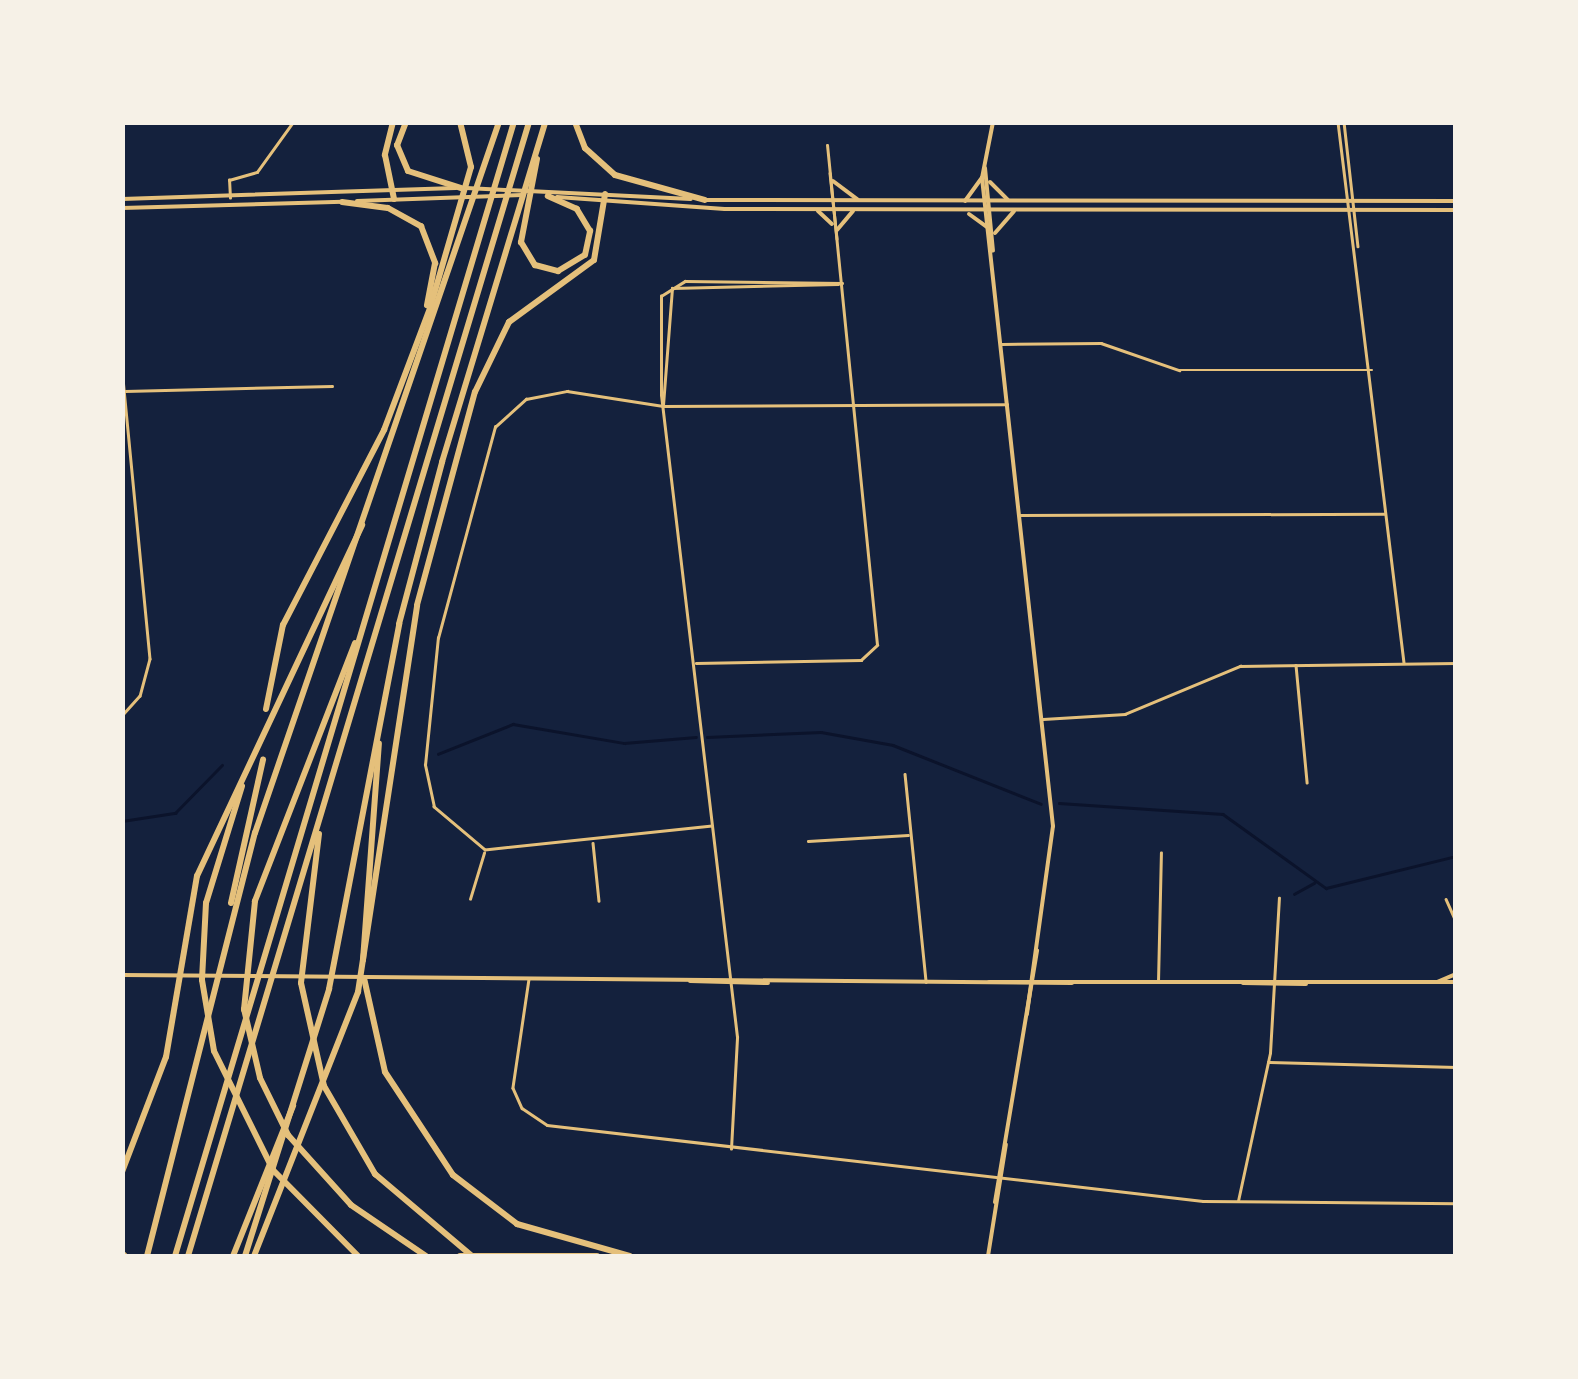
<!DOCTYPE html>
<style>
body{margin:0}
#map{position:relative;width:1578px;height:1379px;overflow:hidden;background:#14213d;font-family:Helvetica,sans-serif}
div>[style]{position:absolute}
[style*='--x']{left:calc(var(--x)*1px);top:calc(var(--y)*1px);width:calc(var(--w)*1px);rotate:calc(var(--a)*1deg)}
.stream>*{height:2.5px;margin:-1.25px;padding:0 1.25px;transform-origin:1.25px;border-radius:1.25px;background:#0b132b}
.minor>*{height:2.5px;margin:-1.25px;padding:0 1.25px;transform-origin:1.25px;border-radius:1.25px;background:#e5c07b}
.tertiary>*{height:4px;margin:-2px;padding:0 2px;transform-origin:2px;border-radius:2px;background:#e5c07b}
.secondary>*{height:4px;margin:-2px;padding:0 2px;transform-origin:2px;border-radius:2px;background:#e5c07b}
.motorway>*{height:6px;margin:-3px;padding:0 3px;transform-origin:3px;border-radius:3px;background:#e5c07b}
span{translate:-50% -50%;white-space:nowrap;text-align:center;line-height:1.15;-webkit-text-stroke:9px #f6f1e7;paint-order:stroke}
.frame{position:absolute;inset:0;border:125px solid #f6f1e7;pointer-events:none}
</style>
<div id="map">
<div class="stream">
<i style="--x:707;--y:737;--w:114;--a:-2.5"></i>
<i style="--x:821;--y:732;--w:73;--a:10.2"></i>
<i style="--x:893;--y:745;--w:159;--a:21.7"></i>
<i style="--x:438;--y:754;--w:81;--a:-21.8"></i>
<i style="--x:513;--y:724;--w:113;--a:9.7"></i>
<i style="--x:624;--y:743;--w:72;--a:-4.8"></i>
<i style="--x:1059;--y:803;--w:164;--a:3.8"></i>
<i style="--x:1223;--y:814;--w:127;--a:35.7"></i>
<i style="--x:1326;--y:888;--w:134;--a:-13.8"></i>
<i style="--x:122;--y:821;--w:54;--a:-8.6"></i>
<i style="--x:175;--y:813;--w:67;--a:-45.6"></i>
<i style="--x:1294;--y:894;--w:23;--a:-29"></i>
</div>
<div class="minor">
<i style="--x:1338;--y:122;--w:545;--a:83.04"></i>
<i style="--x:1344;--y:122;--w:125;--a:83.6"></i>
<i style="--x:830;--y:173;--w:66;--a:83.9"></i>
<i style="--x:230;--y:198;--w:18;--a:-93"></i>
<i style="--x:229;--y:180;--w:29;--a:-16"></i>
<i style="--x:257;--y:172;--w:62;--a:-54.2"></i>
<i style="--x:1002;--y:344;--w:99;--a:-0.6"></i>
<i style="--x:1101;--y:343;--w:83;--a:19.1"></i>
<i style="--x:1179;--y:370;--w:193;--a:0"></i>
<i style="--x:122;--y:368;--w:292;--a:84.5"></i>
<i style="--x:150;--y:659;--w:38;--a:105"></i>
<i style="--x:140;--y:696;--w:27;--a:132"></i>
<i style="--x:125;--y:391;--w:207;--a:-1.4"></i>
<i style="--x:663;--y:405;--w:117;--a:-85.6"></i>
<i style="--x:672;--y:288;--w:166;--a:-1.4"></i>
<i style="--x:1020;--y:515;--w:365;--a:-0.2"></i>
<i style="--x:696;--y:663;--w:165;--a:-1"></i>
<i style="--x:861;--y:660;--w:22;--a:-43"></i>
<i style="--x:877;--y:645;--w:502;--a:-95.71"></i>
<i style="--x:1296;--y:665;--w:118;--a:84.6"></i>
<i style="--x:1043;--y:719;--w:82;--a:-3.5"></i>
<i style="--x:1125;--y:714;--w:125;--a:-22.7"></i>
<i style="--x:1240;--y:666;--w:216;--a:-0.8"></i>
<i style="--x:905;--y:774;--w:209;--a:84.2"></i>
<i style="--x:712;--y:826;--w:228;--a:174"></i>
<i style="--x:485;--y:850;--w:67;--a:-139.9"></i>
<i style="--x:434;--y:807;--w:43;--a:-102.1"></i>
<i style="--x:425;--y:765;--w:128;--a:-84.2"></i>
<i style="--x:438;--y:638;--w:219;--a:-74.9"></i>
<i style="--x:495;--y:427;--w:42;--a:-42.1"></i>
<i style="--x:526;--y:399;--w:42;--a:-11"></i>
<i style="--x:567;--y:391;--w:97;--a:8.9"></i>
<i style="--x:663;--y:406;--w:344;--a:-0.3"></i>
<i style="--x:808;--y:841;--w:100;--a:-3.4"></i>
<i style="--x:593;--y:843;--w:58;--a:84.1"></i>
<i style="--x:470;--y:899;--w:48;--a:-73.1"></i>
<i style="--x:1446;--y:899;--w:24;--a:66"></i>
<i style="--x:529;--y:979;--w:110;--a:98.4"></i>
<i style="--x:513;--y:1088;--w:22;--a:66"></i>
<i style="--x:522;--y:1108;--w:30;--a:34"></i>
<i style="--x:547;--y:1125;--w:660;--a:6.61"></i>
<i style="--x:1203;--y:1201;--w:253;--a:0.5"></i>
<i style="--x:1158;--y:982;--w:129;--a:-88.7"></i>
<i style="--x:1268;--y:1062;--w:188;--a:1.5"></i>
<i style="--x:731;--y:1149;--w:112;--a:-86.9"></i>
<i style="--x:737;--y:1037;--w:646;--a:-96.75"></i>
<i style="--x:661;--y:395;--w:99;--a:-90"></i>
<i style="--x:661;--y:296;--w:28;--a:-32"></i>
<i style="--x:685;--y:281;--w:157;--a:0.7"></i>
<i style="--x:1238;--y:1201;--w:151;--a:-77.8"></i>
<i style="--x:1270;--y:1053;--w:155;--a:-86.7"></i>
</div>
<div class="tertiary">
<i style="--x:993;--y:122;--w:57;--a:101.1"></i>
<i style="--x:982;--y:178;--w:652;--a:83.75"></i>
<i style="--x:1053;--y:826;--w:190;--a:97.9"></i>
<i style="--x:985;--y:168;--w:83;--a:84.5"></i>
<i style="--x:995;--y:1202;--w:255;--a:-80.5"></i>
<i style="--x:988;--y:1256;--w:113;--a:-80.9"></i>
</div>
<div class="secondary">
<i style="--x:833;--y:181;--w:31;--a:37"></i>
<i style="--x:990;--y:182;--w:25;--a:45"></i>
<i style="--x:466;--y:188;--w:225;--a:2.8"></i>
<i style="--x:557;--y:197;--w:168;--a:4.1"></i>
<i style="--x:725;--y:209;--w:731;--a:0.08"></i>
<i style="--x:122;--y:199;--w:334;--a:-1.9"></i>
<i style="--x:705;--y:200;--w:751;--a:0.08"></i>
<i style="--x:357;--y:201;--w:165;--a:-2.1"></i>
<i style="--x:965;--y:201;--w:29;--a:-54"></i>
<i style="--x:122;--y:208;--w:221;--a:-1.6"></i>
<i style="--x:818;--y:211;--w:19;--a:43"></i>
<i style="--x:969;--y:214;--w:22;--a:36"></i>
<i style="--x:837;--y:230;--w:25;--a:-50"></i>
<i style="--x:995;--y:233;--w:29;--a:-49"></i>
<i style="--x:122;--y:975;--w:950;--a:0.48"></i>
<i style="--x:690;--y:981;--w:78;--a:1.5"></i>
<i style="--x:989;--y:982;--w:467;--a:0"></i>
<i style="--x:1437;--y:982;--w:21;--a:-23"></i>
<i style="--x:1243;--y:983;--w:63;--a:0.9"></i>
</div>
<div class="motorway">
<i style="--x:393;--y:122;--w:34;--a:104"></i>
<i style="--x:385;--y:155;--w:45;--a:78.4"></i>
<i style="--x:406;--y:122;--w:25;--a:111"></i>
<i style="--x:397;--y:145;--w:28;--a:67"></i>
<i style="--x:408;--y:171;--w:56;--a:17.8"></i>
<i style="--x:575;--y:122;--w:28;--a:69"></i>
<i style="--x:585;--y:148;--w:40;--a:42"></i>
<i style="--x:615;--y:175;--w:93;--a:15.5"></i>
<i style="--x:537;--y:159;--w:85;--a:100.9"></i>
<i style="--x:521;--y:242;--w:27;--a:59"></i>
<i style="--x:535;--y:265;--w:24;--a:15"></i>
<i style="--x:558;--y:271;--w:31;--a:-31"></i>
<i style="--x:585;--y:255;--w:25;--a:-78"></i>
<i style="--x:590;--y:231;--w:26;--a:-121"></i>
<i style="--x:577;--y:209;--w:32;--a:-156"></i>
<i style="--x:342;--y:202;--w:46;--a:7.4"></i>
<i style="--x:388;--y:208;--w:38;--a:29"></i>
<i style="--x:421;--y:226;--w:40;--a:69"></i>
<i style="--x:435;--y:263;--w:43;--a:100.8"></i>
<i style="--x:355;--y:643;--w:277;--a:111.2"></i>
<i style="--x:255;--y:901;--w:109;--a:95.8"></i>
<i style="--x:244;--y:1009;--w:71;--a:76.9"></i>
<i style="--x:260;--y:1078;--w:64;--a:63.8"></i>
<i style="--x:288;--y:1135;--w:94;--a:48"></i>
<i style="--x:351;--y:1205;--w:91;--a:34.2"></i>
<i style="--x:266;--y:709;--w:86;--a:-78.6"></i>
<i style="--x:283;--y:625;--w:220;--a:-62.6"></i>
<i style="--x:384;--y:430;--w:130;--a:-69.3"></i>
<i style="--x:430;--y:308;--w:147;--a:-73.8"></i>
<i style="--x:471;--y:167;--w:46;--a:-103.7"></i>
<i style="--x:242;--y:786;--w:122;--a:107.1"></i>
<i style="--x:206;--y:903;--w:77;--a:93"></i>
<i style="--x:202;--y:980;--w:72;--a:80.4"></i>
<i style="--x:214;--y:1051;--w:133;--a:63.6"></i>
<i style="--x:273;--y:1170;--w:121;--a:45.3"></i>
<i style="--x:319;--y:834;--w:150;--a:96.9"></i>
<i style="--x:301;--y:983;--w:106;--a:77.4"></i>
<i style="--x:324;--y:1086;--w:102;--a:59.9"></i>
<i style="--x:375;--y:1174;--w:127;--a:40.2"></i>
<i style="--x:231;--y:903;--w:147;--a:-77.4"></i>
<i style="--x:363;--y:960;--w:217;--a:-85.8"></i>
<i style="--x:364;--y:978;--w:96;--a:77.4"></i>
<i style="--x:385;--y:1072;--w:123;--a:56.6"></i>
<i style="--x:453;--y:1175;--w:81;--a:37.4"></i>
<i style="--x:517;--y:1224;--w:117;--a:15.8"></i>
<i style="--x:122;--y:1172;--w:123;--a:-69.1"></i>
<i style="--x:166;--y:1057;--w:184;--a:-80.3"></i>
<i style="--x:197;--y:876;--w:388;--a:-64.8"></i>
<i style="--x:122;--y:1253;--w:4;--a:45"></i>
<i style="--x:147;--y:1256;--w:437;--a:-75.7"></i>
<i style="--x:255;--y:833;--w:752;--a:-71.06"></i>
<i style="--x:175;--y:1256;--w:1184;--a:-73.36"></i>
<i style="--x:188;--y:1256;--w:1184;--a:-73.26"></i>
<i style="--x:233;--y:1256;--w:162;--a:-68.2"></i>
<i style="--x:245;--y:1256;--w:280;--a:-72.5"></i>
<i style="--x:329;--y:989;--w:372;--a:-79.1"></i>
<i style="--x:399;--y:624;--w:168;--a:-75.1"></i>
<i style="--x:442;--y:462;--w:355;--a:-73.1"></i>
<i style="--x:254;--y:1256;--w:284;--a:-68.5"></i>
<i style="--x:358;--y:992;--w:391;--a:-81.3"></i>
<i style="--x:417;--y:605;--w:221;--a:-74.8"></i>
<i style="--x:475;--y:392;--w:78;--a:-64.1"></i>
<i style="--x:509;--y:322;--w:105;--a:-36.1"></i>
<i style="--x:594;--y:260;--w:67;--a:-80.5"></i>
<i style="--x:460;--y:1256;--w:137;--a:0"></i>
</div>
<div class="frame"></div>
</div>
